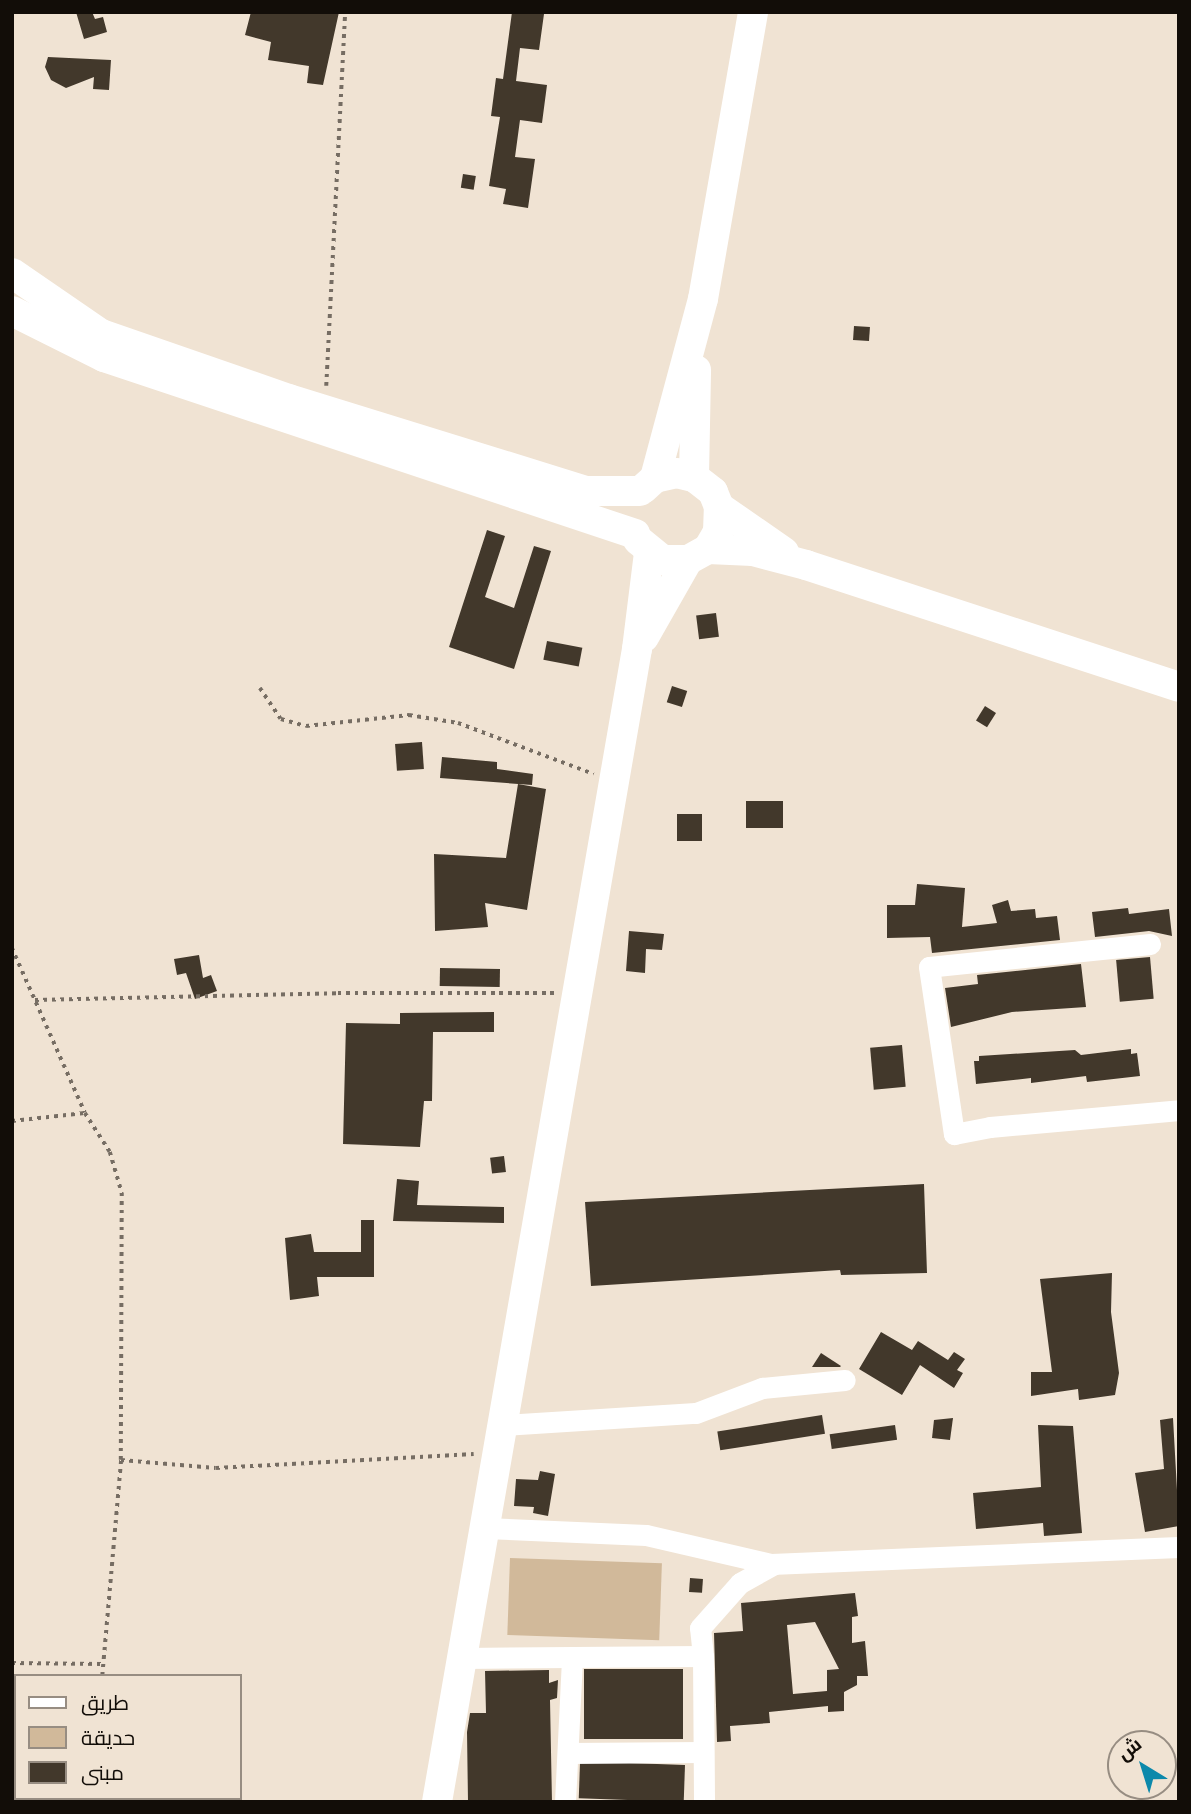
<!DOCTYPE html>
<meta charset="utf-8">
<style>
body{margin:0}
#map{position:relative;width:1191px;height:1814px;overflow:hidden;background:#f0e3d3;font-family:"Source Sans 3",Cairo,sans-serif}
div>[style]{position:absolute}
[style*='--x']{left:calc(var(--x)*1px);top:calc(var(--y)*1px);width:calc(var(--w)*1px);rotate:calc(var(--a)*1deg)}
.green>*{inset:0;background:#d1b99a;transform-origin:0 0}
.building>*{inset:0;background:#42382b;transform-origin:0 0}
.path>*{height:3.5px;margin-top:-1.75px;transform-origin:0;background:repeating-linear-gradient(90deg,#766d63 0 3.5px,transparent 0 8.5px)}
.street>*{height:21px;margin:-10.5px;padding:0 10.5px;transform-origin:10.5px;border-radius:10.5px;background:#fff}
.secondary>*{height:30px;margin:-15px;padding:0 15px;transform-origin:15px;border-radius:15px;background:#fff}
span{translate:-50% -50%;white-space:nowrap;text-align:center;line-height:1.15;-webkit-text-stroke:7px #f0e3d3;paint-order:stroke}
.frame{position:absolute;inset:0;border:14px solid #120d08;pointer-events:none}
.legend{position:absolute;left:14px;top:1674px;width:228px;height:126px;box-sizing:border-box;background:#f0e3d3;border:2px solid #978d82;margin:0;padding:9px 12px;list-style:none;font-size:21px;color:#120d08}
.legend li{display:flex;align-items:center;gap:14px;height:35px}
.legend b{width:35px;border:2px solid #978d82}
.north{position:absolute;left:1107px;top:1730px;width:70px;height:70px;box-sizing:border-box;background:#f0e3d3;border:2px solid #978d82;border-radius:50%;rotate:322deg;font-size:19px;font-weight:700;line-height:28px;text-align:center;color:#120d08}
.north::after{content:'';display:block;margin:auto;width:24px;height:32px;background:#0c89ab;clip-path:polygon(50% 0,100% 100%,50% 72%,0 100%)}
</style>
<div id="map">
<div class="green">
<i style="left:510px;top:1558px;width:152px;height:77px;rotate:2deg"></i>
</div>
<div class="building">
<i style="clip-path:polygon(76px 12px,92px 12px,95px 19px,103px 17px,107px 32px,84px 39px)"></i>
<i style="clip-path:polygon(251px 12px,339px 12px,323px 85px,307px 83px,309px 66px,268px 60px,271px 42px,245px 35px)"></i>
<i style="clip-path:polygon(512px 12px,544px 14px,539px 50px,520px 48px,516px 81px,547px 85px,542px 123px,520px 120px,515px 157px,535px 159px,528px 208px,503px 204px,506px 189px,489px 186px,500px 117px,491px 116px,496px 78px,503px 79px)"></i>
<i style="clip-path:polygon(48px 57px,111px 60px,109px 90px,93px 89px,94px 77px,66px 88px,51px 80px,45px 67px)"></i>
<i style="left:463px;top:174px;width:13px;height:14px;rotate:9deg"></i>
<i style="left:854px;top:326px;width:16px;height:14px;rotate:4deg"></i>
<i style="clip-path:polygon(487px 530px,505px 536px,485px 597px,514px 608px,534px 546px,551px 551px,514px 669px,449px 647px)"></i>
<i style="left:716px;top:613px;width:24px;height:20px;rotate:83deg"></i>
<i style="left:547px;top:641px;width:36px;height:19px;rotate:11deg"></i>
<i style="left:672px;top:686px;width:16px;height:17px;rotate:18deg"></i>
<i style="left:985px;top:706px;width:13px;height:17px;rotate:32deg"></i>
<i style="left:422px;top:742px;width:27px;height:27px;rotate:86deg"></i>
<i style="clip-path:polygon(442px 757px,497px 762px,497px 769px,533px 774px,532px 785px,440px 778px)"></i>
<i style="clip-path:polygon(518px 784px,546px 789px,527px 910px,485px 903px,488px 927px,435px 931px,434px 854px,506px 858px)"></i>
<i style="left:783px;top:801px;width:27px;height:37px;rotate:90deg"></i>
<i style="left:677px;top:814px;width:25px;height:27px"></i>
<i style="clip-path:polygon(917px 884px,965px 888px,962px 927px,997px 923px,992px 905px,1008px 900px,1011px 911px,1035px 909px,1036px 918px,1057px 916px,1060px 940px,932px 953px,930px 937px,887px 938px,887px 905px,915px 905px)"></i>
<i style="clip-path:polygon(1128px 908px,1129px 914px,1169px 909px,1172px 936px,1149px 931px,1095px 937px,1092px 912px)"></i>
<i style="clip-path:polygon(629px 931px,664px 934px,662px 950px,646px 949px,645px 973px,626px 971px)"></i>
<i style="clip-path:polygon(199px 955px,203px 978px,211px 975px,217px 991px,195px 999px,186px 973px,177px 975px,174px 959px)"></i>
<i style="left:1150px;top:957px;width:42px;height:34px;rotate:85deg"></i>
<i style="clip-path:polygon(1081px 964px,1086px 1007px,1012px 1012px,951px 1027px,945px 988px,978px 984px,977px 975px)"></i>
<i style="left:440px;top:968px;width:60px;height:18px;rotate:1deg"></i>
<i style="clip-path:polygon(494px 1012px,494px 1032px,433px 1032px,432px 1101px,424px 1101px,420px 1147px,343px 1144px,346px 1023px,400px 1024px,400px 1013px)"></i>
<i style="left:902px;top:1045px;width:42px;height:32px;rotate:85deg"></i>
<i style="clip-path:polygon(1131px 1049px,1131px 1054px,1137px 1053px,1140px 1076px,1087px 1082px,1086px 1076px,1031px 1083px,1031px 1078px,976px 1084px,974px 1061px,979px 1061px,979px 1056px,1075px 1050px,1081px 1055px)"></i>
<i style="left:504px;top:1156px;width:16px;height:14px;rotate:83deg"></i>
<i style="clip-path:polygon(397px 1179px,419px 1181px,417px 1205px,504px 1207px,504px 1223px,393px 1221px)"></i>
<i style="clip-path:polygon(924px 1184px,927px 1273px,841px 1275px,840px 1270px,591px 1286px,585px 1202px)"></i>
<i style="clip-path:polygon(361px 1220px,374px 1220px,374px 1277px,317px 1277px,319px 1296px,290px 1300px,285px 1238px,311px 1234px,314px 1252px,361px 1252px)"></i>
<i style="clip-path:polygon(1112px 1273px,1111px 1312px,1119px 1373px,1115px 1395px,1079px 1400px,1078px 1389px,1031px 1396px,1031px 1372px,1052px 1372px,1040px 1279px)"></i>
<i style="clip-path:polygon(881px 1332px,912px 1350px,918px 1341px,948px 1360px,954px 1352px,965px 1359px,957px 1370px,963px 1373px,954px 1388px,920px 1365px,902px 1395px,859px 1369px)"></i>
<i style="clip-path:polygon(821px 1353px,841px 1366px,840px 1367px,812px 1367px)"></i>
<i style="left:822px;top:1415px;width:19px;height:106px;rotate:81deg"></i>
<i style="clip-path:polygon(953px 1418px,950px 1440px,932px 1438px,934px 1420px)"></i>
<i style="clip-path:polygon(1173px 1418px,1179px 1526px,1145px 1532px,1135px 1473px,1164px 1469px,1160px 1420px)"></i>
<i style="left:895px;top:1425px;width:15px;height:66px;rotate:82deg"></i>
<i style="clip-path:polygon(1038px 1425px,1073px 1426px,1082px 1533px,1044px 1536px,1043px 1523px,976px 1529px,973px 1493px,1041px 1487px)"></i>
<i style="clip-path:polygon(540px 1471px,555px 1474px,548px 1516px,533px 1513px,534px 1507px,514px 1506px,516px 1479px,538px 1480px)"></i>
<i style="left:690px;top:1578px;width:13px;height:14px;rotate:4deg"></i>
<i style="clip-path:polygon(evenodd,855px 1593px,858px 1616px,852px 1617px,852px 1643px,865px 1641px,868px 1676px,857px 1676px,857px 1685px,844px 1692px,844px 1711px,828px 1712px,828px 1706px,769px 1712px,770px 1723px,730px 1726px,731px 1741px,717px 1742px,714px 1633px,743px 1631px,741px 1603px,855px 1593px,815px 1622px,839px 1669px,827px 1670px,827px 1691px,793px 1694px,787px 1625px,815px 1622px)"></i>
<i style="left:683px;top:1669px;width:70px;height:99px;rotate:90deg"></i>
<i style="clip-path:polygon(549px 1670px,549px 1683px,558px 1680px,557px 1698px,550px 1700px,552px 1802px,468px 1802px,467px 1732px,470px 1713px,486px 1713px,485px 1671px)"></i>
<i style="left:685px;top:1765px;width:37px;height:105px;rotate:92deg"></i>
</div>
<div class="path">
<i style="--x:326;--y:386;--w:374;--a:-87.1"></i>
<i style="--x:260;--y:688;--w:37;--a:56"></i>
<i style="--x:281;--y:719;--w:26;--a:16"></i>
<i style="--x:306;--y:726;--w:104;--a:-6.1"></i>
<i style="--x:409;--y:715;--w:50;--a:9.3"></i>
<i style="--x:458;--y:723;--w:145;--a:20.6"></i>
<i style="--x:12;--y:948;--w:180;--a:66.1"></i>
<i style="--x:85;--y:1113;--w:46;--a:57.3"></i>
<i style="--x:110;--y:1152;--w:43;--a:73.7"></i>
<i style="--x:122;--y:1193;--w:267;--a:90.2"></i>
<i style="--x:35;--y:1000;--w:303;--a:-1.3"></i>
<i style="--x:338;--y:993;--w:217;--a:0"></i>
<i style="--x:12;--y:1121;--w:73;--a:-6.3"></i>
<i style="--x:12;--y:1663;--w:90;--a:0.6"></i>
<i style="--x:102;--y:1676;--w:217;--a:-85"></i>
<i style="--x:121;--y:1460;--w:95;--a:4.8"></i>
<i style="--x:216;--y:1468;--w:258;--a:-3.1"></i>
<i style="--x:95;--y:1802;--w:4;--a:-90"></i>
</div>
<div class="street">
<i style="--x:1150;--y:944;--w:222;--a:174.1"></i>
<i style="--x:929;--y:967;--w:169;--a:81.5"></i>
<i style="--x:954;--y:1134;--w:37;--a:-11"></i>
<i style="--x:990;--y:1127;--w:190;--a:-5.1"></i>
<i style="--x:503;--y:1425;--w:193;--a:-3.6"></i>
<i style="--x:696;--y:1413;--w:71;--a:-20.7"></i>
<i style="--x:762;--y:1388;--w:83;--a:-5.5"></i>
<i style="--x:485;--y:1528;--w:161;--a:2.5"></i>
<i style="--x:646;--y:1535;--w:128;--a:13.1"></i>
<i style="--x:771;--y:1564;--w:408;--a:-2.4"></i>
<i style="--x:703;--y:1656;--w:28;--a:-96"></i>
<i style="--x:700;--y:1628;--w:60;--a:-48.4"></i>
<i style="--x:740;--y:1583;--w:39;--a:-29"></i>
<i style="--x:462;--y:1658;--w:241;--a:-0.5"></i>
<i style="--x:703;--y:1656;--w:146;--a:89.6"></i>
<i style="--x:568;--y:1753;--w:135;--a:-0.4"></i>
<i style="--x:565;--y:1802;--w:145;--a:-87.2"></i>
</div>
<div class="secondary">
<i style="--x:12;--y:273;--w:108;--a:34.4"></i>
<i style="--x:101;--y:334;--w:199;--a:19.1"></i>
<i style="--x:289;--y:399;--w:311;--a:17.2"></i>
<i style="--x:586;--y:491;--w:54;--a:0"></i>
<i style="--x:12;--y:311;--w:103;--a:26.6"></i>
<i style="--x:104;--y:357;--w:560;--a:18.43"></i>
<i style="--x:694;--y:477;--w:107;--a:-88.9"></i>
<i style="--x:655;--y:478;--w:185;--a:-75"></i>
<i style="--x:703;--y:299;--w:291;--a:-80.1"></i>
<i style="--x:644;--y:488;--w:15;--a:-42"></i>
<i style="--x:655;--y:478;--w:22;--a:-13"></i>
<i style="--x:676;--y:473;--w:18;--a:13"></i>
<i style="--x:694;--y:477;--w:24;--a:38"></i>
<i style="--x:713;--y:492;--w:16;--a:68"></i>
<i style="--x:719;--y:507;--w:79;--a:34.7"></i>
<i style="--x:638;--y:540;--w:32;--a:39"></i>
<i style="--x:663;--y:560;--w:25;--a:0"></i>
<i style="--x:688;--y:560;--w:23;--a:-29"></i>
<i style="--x:708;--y:549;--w:20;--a:-60"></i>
<i style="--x:718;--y:532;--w:25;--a:-88"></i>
<i style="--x:708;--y:549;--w:45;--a:2.5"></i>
<i style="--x:753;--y:551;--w:55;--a:14.8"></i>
<i style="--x:806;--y:565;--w:392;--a:18.1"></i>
<i style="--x:644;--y:637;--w:89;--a:-60.3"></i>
<i style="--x:437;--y:1802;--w:1170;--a:-80.16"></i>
<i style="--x:637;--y:649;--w:97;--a:-82.9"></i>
</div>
<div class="frame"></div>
<ul class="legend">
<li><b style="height:9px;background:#fff"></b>طريق</li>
<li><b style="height:19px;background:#d1b99a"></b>حديقة</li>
<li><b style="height:19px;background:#42382b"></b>مبنى</li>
</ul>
<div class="north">ش</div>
</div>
